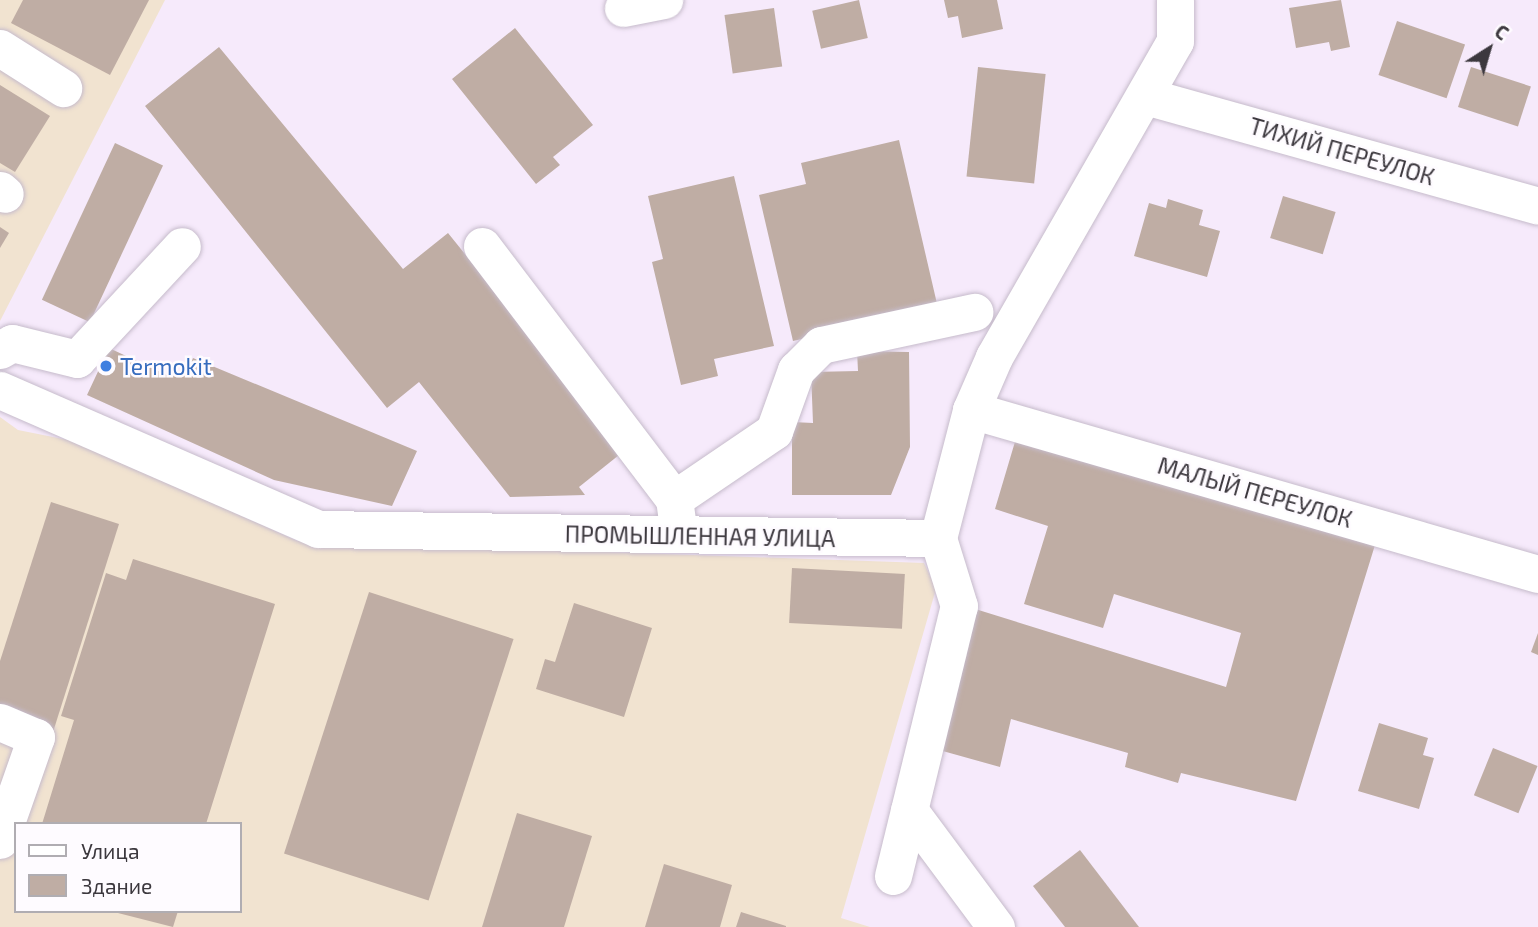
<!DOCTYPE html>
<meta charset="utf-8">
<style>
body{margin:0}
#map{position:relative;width:1538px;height:927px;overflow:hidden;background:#f6eafb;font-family:"Exo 2",sans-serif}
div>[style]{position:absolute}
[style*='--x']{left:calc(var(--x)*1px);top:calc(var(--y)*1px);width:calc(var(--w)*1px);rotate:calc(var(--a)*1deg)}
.industrial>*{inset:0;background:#f1e3d0}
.building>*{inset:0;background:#bfada4;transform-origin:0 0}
.roads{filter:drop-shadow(0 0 2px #c6bbcb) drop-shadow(0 0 2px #c6bbcb)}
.minor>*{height:37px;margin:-18.5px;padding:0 18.5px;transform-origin:18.5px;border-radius:18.5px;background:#fff}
.dots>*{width:19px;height:19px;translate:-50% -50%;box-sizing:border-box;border:4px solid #fefbff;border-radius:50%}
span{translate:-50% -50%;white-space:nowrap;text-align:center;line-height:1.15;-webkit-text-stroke:5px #fefbff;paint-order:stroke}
.street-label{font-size:23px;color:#3c383e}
.shop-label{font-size:23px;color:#366cbe}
.left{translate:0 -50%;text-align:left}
.legend{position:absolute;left:14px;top:822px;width:228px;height:91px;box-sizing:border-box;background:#fefbff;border:2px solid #b0adb2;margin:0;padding:9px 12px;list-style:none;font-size:21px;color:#3c383e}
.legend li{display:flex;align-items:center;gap:14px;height:35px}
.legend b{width:35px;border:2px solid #b0adb2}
.north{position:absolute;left:1454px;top:14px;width:70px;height:70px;-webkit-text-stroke:5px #fefbff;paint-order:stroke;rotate:37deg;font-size:19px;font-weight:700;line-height:28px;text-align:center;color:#3c383e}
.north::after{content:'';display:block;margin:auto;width:24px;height:32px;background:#3c383e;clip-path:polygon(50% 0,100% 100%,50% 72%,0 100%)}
</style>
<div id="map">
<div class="industrial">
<i style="clip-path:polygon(0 0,165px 0,0 321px)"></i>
<i style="clip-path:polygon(evenodd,0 417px,18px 430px,78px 442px,297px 541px,924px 563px,936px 589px,841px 918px,870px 927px,0 927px,0 417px,16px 824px,240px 824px,240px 911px,16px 911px,16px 824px)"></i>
</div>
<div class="building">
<i style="clip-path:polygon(23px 0,149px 0,110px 75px,11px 23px)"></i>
<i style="left:859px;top:0;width:39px;height:48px;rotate:77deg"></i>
<i style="clip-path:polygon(944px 0,997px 0,1003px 29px,962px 38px,958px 16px,948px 18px)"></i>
<i style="clip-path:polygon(1341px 0,1350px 47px,1331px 51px,1329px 42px,1296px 48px,1289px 8px)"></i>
<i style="left:774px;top:8px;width:59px;height:50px;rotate:82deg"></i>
<i style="left:1397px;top:21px;width:72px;height:57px;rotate:19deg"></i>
<i style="clip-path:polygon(515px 28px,593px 125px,553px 157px,560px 165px,536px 184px,452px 79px)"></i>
<i style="clip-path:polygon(219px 47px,403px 269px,448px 233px,624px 451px,579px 487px,585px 495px,510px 497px,419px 382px,387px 408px,145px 106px)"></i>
<i style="left:978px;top:67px;width:68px;height:110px;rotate:6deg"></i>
<i style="left:1471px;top:67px;width:63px;height:42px;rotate:18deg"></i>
<i style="clip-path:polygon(0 85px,50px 116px,15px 172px,0 163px)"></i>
<i style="clip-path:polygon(899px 140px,938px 308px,793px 341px,759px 195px,806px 184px,801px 163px)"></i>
<i style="left:115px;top:143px;width:53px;height:173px;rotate:25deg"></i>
<i style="clip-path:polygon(734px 176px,774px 346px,714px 359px,718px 376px,681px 385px,652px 262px,663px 259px,648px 196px)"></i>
<i style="left:1283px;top:196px;width:55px;height:44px;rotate:17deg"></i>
<i style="clip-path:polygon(1168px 199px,1203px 210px,1199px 225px,1220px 231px,1207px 277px,1134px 256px,1149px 203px,1166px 208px)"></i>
<i style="clip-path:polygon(0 227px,9px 233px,0 248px)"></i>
<i style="clip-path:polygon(109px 348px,169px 376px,172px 368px,186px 375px,193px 358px,417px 451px,392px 506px,274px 480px,87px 395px)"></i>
<i style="clip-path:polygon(857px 351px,909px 352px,910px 447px,891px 495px,792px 495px,792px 422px,813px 423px,811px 372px,858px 371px)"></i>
<i style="clip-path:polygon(1017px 435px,1375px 545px,1296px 801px,1181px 773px,1178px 783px,1125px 767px,1128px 753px,1011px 719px,1000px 767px,932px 748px,972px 608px,1226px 687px,1241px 633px,1114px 594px,1103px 628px,1024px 604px,1048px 526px,995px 509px)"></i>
<i style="clip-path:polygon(51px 502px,119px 524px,53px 732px,0 715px,0 661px)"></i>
<i style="clip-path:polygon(133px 559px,275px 604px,206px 824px,42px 824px,74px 720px,61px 716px,106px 573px,126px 580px)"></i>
<i style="left:792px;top:568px;width:113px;height:55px;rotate:3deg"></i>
<i style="left:369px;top:592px;width:152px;height:275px;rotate:18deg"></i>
<i style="clip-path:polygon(574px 603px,652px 628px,624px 717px,536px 689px,545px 659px,555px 662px)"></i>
<i style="clip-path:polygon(1538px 633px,1538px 655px,1531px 652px)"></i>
<i style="clip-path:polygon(1379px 723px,1428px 738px,1423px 755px,1434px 758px,1419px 809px,1358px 791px)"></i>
<i style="left:1493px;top:748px;width:48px;height:51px;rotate:22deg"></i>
<i style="clip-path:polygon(517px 813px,592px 836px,564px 927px,482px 927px)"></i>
<i style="clip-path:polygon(1080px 850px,1139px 927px,1065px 927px,1033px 886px)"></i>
<i style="clip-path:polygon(664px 864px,732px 885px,720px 927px,645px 927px)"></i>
<i style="clip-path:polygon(178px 911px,173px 927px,114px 912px,114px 911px)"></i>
<i style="clip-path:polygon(741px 912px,786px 926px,786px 927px,736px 927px)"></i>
</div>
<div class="roads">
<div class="minor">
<i style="--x:623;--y:8;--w:42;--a:-11"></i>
<i style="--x:0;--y:48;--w:75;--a:32.4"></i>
<i style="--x:1145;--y:96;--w:408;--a:15.6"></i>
<i style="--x:0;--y:190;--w:6;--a:39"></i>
<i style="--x:482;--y:246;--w:318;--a:52.8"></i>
<i style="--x:674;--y:499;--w:22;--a:82"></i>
<i style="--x:0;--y:350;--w:14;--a:-30"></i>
<i style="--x:12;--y:343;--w:67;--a:13.8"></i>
<i style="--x:77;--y:359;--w:154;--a:-47.1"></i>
<i style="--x:0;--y:390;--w:347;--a:23.6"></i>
<i style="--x:318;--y:529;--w:620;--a:0.83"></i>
<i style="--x:971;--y:410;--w:590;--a:16.13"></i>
<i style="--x:674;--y:499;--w:121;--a:-34.2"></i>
<i style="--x:774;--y:431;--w:65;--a:-70.2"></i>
<i style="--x:796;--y:370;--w:35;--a:-45"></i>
<i style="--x:821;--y:345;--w:157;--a:-12.2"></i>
<i style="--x:938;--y:538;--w:132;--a:-75.5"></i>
<i style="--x:971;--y:410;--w:58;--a:-66.5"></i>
<i style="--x:994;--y:357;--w:364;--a:-60.2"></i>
<i style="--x:1175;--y:41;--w:41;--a:-90"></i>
<i style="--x:0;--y:722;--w:39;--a:23"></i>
<i style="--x:36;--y:737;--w:109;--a:109.3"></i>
<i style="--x:909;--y:810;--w:146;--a:53.4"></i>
<i style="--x:893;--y:876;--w:278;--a:-76.3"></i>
<i style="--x:959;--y:606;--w:71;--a:-107.2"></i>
</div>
</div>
<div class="dots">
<i style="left:106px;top:366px;background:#3f7fe0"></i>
</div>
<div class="street-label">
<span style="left:1342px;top:151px;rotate:16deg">ТИХИЙ ПЕРЕУЛОК</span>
<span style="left:1255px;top:492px;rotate:16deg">МАЛЫЙ ПЕРЕУЛОК</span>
<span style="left:700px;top:536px;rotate:1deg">ПРОМЫШЛЕННАЯ УЛИЦА</span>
</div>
<div class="shop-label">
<span class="left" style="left:120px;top:366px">Termokit</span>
</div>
<ul class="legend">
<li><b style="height:9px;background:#fff"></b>Улица</li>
<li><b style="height:19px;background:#bfada4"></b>Здание</li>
</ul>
<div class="north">С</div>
</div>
